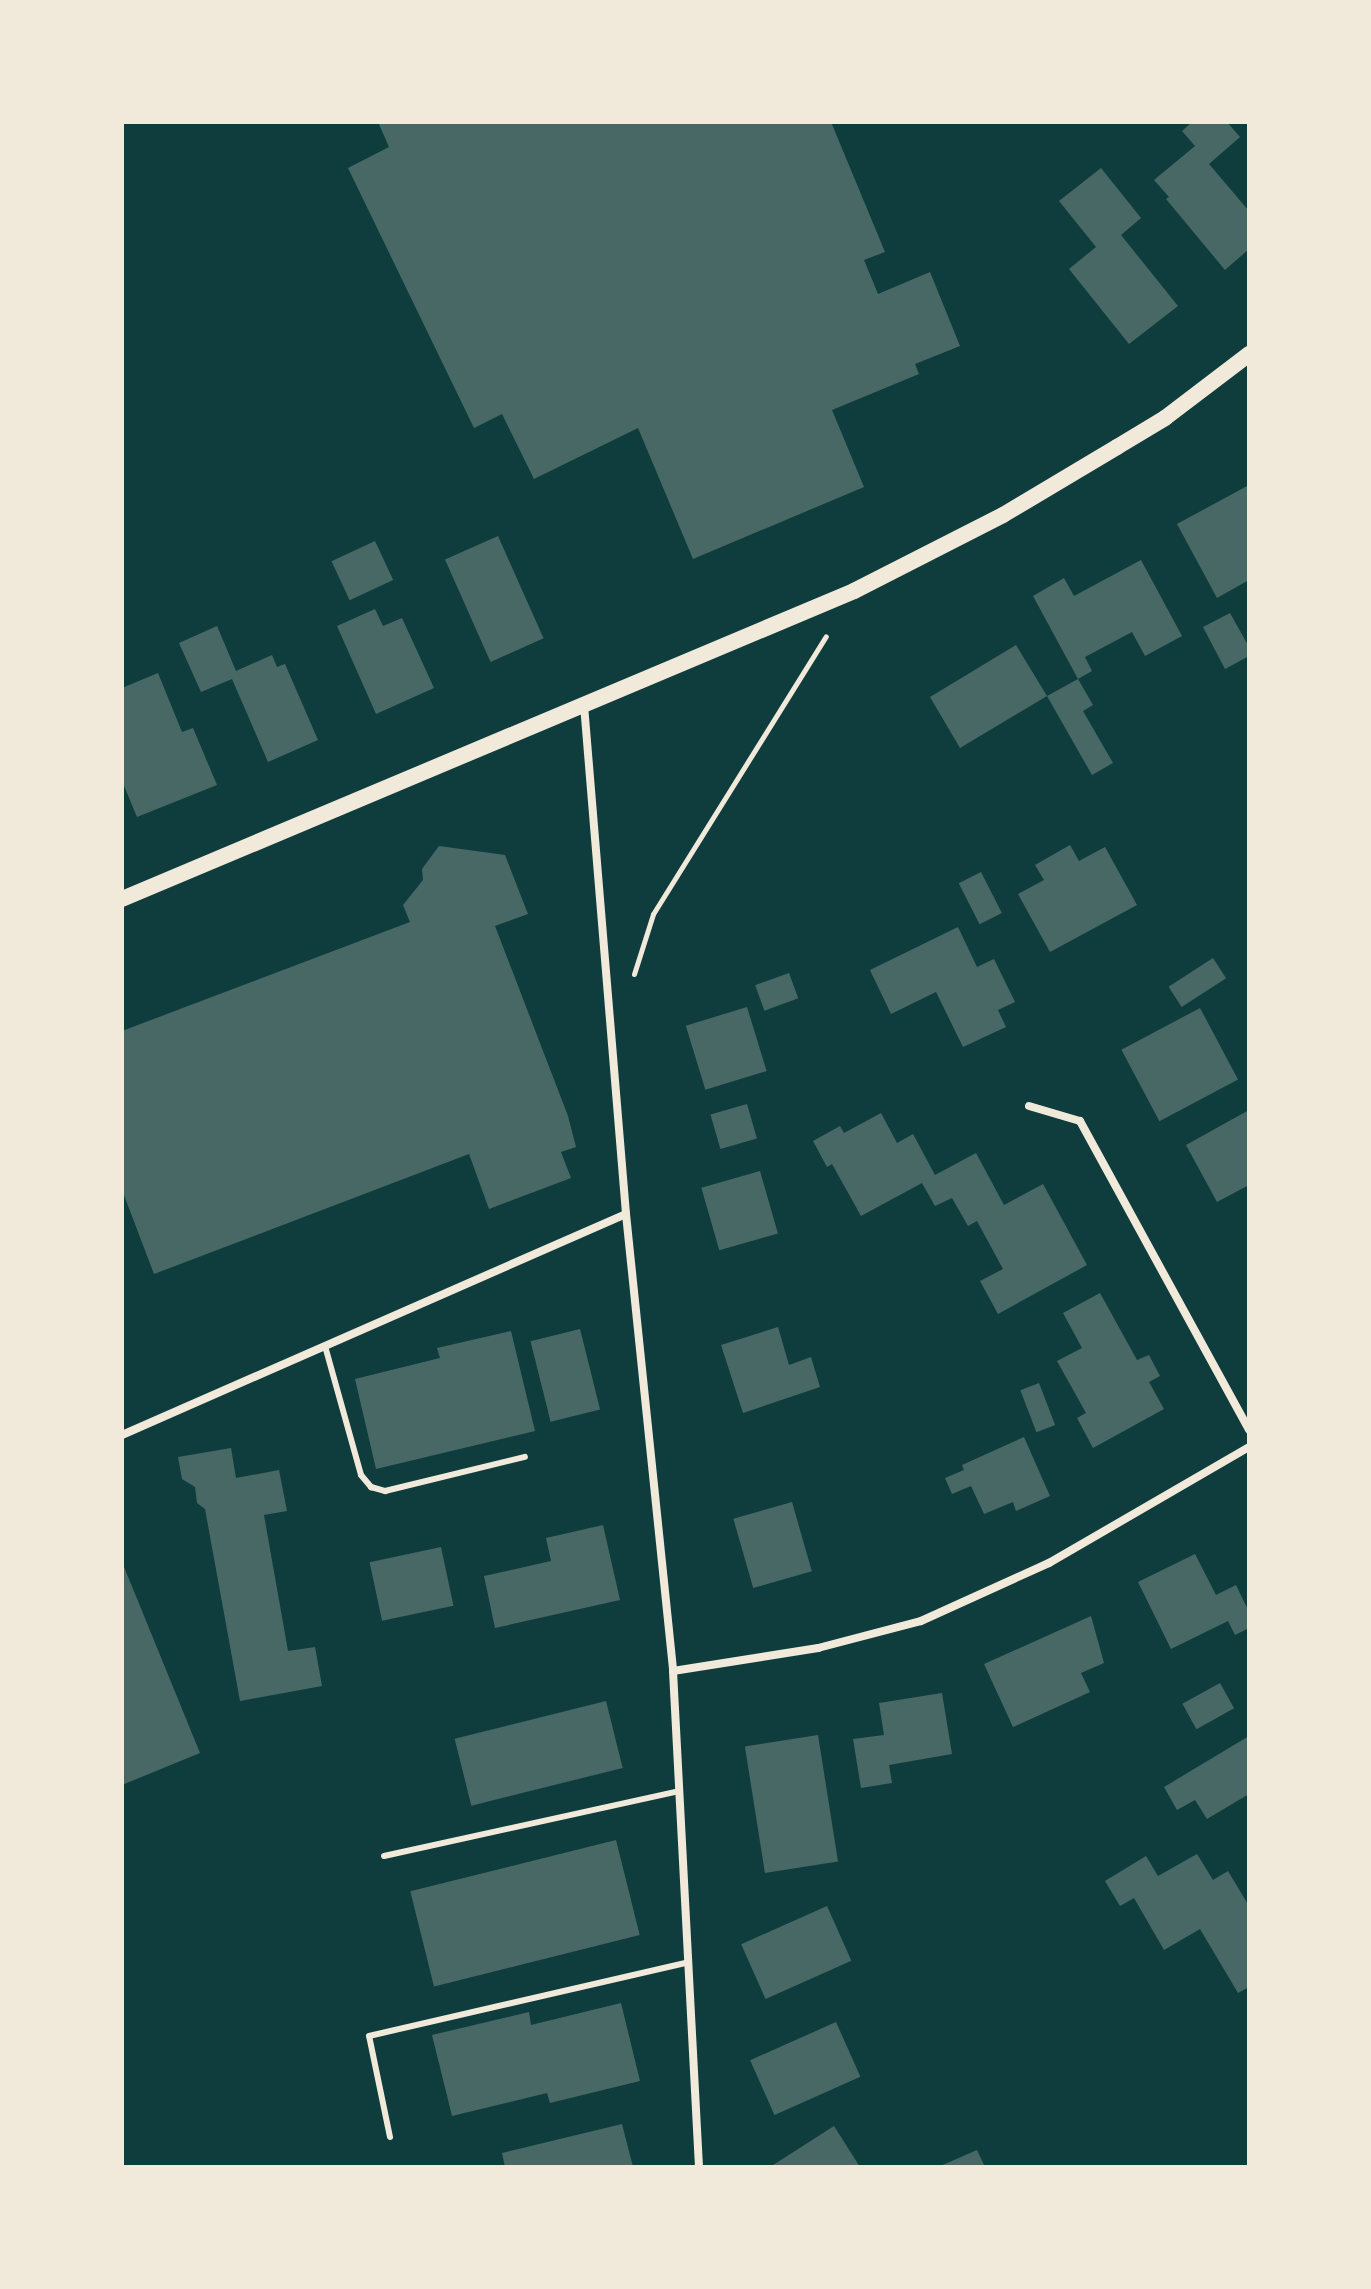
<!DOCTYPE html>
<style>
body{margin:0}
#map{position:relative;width:1371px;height:2289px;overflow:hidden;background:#0f3d3e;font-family:Lora,serif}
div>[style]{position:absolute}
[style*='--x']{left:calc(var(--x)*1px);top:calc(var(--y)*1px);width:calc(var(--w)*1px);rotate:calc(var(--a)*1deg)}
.building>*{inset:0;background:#486865;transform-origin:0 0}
.path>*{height:5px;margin:-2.5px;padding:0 2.5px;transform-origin:2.5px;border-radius:2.5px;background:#f1e9da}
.service>*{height:6px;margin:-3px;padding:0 3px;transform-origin:3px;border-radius:3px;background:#f1e9da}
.minor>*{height:8px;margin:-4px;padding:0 4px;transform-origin:4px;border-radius:4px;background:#f1e9da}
.secondary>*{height:16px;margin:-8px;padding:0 8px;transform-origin:8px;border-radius:8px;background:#f1e9da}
span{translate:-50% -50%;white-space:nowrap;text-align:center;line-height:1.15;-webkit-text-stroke:8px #f1e9da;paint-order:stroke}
.frame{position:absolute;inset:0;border:124px solid #f1e9da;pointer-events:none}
</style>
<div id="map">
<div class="building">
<i style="clip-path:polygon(378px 122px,831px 122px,885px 252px,864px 260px,878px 294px,930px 272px,960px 346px,915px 364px,919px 374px,832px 410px,864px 487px,693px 559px,638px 428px,534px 479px,502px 414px,474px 428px,348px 168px,389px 147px)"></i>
<i style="clip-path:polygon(1192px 122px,1227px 122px,1240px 137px,1209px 164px,1249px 211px,1249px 249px,1225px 270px,1166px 199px,1169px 197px,1154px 180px,1195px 146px,1182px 131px)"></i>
<i style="clip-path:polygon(1101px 168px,1141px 218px,1121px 235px,1178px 306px,1129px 344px,1069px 269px,1096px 247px,1059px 201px)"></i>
<i style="clip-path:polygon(1249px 485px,1249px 580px,1217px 598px,1177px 524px)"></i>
<i style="left:498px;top:536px;width:112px;height:58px;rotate:66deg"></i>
<i style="left:375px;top:541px;width:43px;height:48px;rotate:65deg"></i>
<i style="clip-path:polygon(1141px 560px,1182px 636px,1145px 656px,1132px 632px,1085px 657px,1092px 671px,1078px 679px,1033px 596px,1064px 578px,1074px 596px)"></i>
<i style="clip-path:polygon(375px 609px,383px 626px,402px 618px,434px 688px,376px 714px,337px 626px)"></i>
<i style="clip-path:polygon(1230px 613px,1249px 647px,1249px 656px,1225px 669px,1203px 627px)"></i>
<i style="clip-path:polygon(217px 626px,236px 671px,272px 655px,277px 667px,285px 664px,318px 740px,268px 762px,232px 679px,201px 692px,179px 643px)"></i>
<i style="clip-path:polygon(1016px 645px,1047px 696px,1078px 679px,1093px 705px,1083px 711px,1113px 763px,1092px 775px,1047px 696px,960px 748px,930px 697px)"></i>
<i style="clip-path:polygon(158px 673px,182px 732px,193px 728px,217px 785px,137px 817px,122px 781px,122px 688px)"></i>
<i style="clip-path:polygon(1070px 845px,1079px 861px,1105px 847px,1137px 905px,1050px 952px,1018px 894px,1044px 880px,1035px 865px)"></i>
<i style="clip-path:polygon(439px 846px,505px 855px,528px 914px,495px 926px,568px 1116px,576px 1147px,561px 1152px,571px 1178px,489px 1209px,469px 1154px,154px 1274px,122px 1190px,122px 1031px,410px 922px,403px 905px,423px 880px,422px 869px)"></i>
<i style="left:981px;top:872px;width:46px;height:25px;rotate:63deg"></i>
<i style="clip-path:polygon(958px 927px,977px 967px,994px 959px,1015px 1002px,998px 1010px,1006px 1027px,963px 1047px,936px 992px,891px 1014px,870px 970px)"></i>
<i style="left:1213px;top:958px;width:24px;height:53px;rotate:57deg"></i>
<i style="left:789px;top:973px;width:27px;height:36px;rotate:70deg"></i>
<i style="left:747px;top:1007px;width:67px;height:64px;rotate:73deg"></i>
<i style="left:1200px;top:1008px;width:81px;height:89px;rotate:62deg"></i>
<i style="left:747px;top:1104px;width:36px;height:38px;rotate:74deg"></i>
<i style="clip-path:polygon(1249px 1110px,1249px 1185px,1217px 1202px,1186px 1145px)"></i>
<i style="clip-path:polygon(881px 1113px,897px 1143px,913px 1134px,935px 1175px,976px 1153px,1004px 1205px,1043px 1184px,1087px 1265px,998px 1314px,980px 1281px,1003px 1269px,977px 1221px,968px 1226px,952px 1198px,935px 1206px,922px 1183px,861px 1216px,832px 1164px,827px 1167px,813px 1141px,840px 1126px,844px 1133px)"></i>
<i style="left:760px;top:1171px;width:65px;height:61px;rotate:74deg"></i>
<i style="clip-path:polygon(1100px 1293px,1137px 1360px,1149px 1355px,1160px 1376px,1149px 1382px,1164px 1409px,1093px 1448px,1077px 1418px,1086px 1413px,1057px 1361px,1082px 1348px,1063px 1313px)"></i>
<i style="clip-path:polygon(778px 1327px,789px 1365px,811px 1357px,820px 1387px,743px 1413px,721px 1345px)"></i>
<i style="left:580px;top:1329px;width:83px;height:51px;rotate:76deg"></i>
<i style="clip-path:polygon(511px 1331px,535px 1431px,376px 1469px,355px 1379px,440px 1358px,437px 1348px)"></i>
<i style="left:1039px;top:1383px;width:45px;height:20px;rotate:69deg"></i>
<i style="clip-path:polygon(1024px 1437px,1050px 1496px,1016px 1511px,1013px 1502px,984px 1514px,971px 1486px,952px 1494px,945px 1478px,964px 1470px,962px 1465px)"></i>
<i style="clip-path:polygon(231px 1448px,236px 1478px,279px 1470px,287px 1511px,264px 1515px,288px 1651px,315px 1647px,322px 1686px,240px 1701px,205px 1509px,197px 1503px,195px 1487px,182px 1479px,178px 1457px)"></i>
<i style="left:792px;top:1502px;width:72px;height:61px;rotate:74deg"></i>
<i style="clip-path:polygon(603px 1525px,620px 1600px,495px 1628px,484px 1576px,551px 1561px,546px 1538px)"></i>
<i style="left:441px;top:1547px;width:60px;height:73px;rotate:78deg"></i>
<i style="clip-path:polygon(1195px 1554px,1216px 1595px,1236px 1585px,1249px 1612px,1249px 1628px,1235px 1635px,1228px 1621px,1171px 1649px,1138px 1582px)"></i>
<i style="clip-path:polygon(122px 1562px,200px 1753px,122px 1785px)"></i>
<i style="clip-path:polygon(1091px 1616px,1104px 1663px,1081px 1673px,1090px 1692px,1013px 1727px,984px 1664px)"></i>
<i style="left:1220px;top:1683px;width:29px;height:43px;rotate:61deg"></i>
<i style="clip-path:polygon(942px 1693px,952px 1754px,889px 1765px,892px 1783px,861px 1788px,853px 1739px,884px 1735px,879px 1703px)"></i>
<i style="left:606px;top:1701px;width:69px;height:156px;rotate:76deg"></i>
<i style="left:818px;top:1735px;width:128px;height:74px;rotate:81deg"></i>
<i style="clip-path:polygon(1249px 1736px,1249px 1794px,1207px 1819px,1195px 1800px,1177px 1810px,1164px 1787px)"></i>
<i style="left:616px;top:1840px;width:98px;height:212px;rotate:76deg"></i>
<i style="clip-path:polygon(1197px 1854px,1213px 1880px,1228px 1871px,1249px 1906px,1249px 1987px,1238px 1993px,1200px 1929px,1164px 1950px,1134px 1898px,1120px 1906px,1105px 1881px,1146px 1856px,1158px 1876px)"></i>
<i style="left:827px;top:1906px;width:60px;height:94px;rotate:66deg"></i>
<i style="clip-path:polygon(621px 2003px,640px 2081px,550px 2103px,547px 2093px,452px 2116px,432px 2035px,529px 2012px,531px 2025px)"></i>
<i style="left:836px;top:2022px;width:60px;height:94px;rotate:66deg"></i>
<i style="clip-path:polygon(622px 2124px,633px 2167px,505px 2167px,502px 2153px)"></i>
<i style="clip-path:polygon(834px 2126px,860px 2167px,770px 2167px)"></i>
<i style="clip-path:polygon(977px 2150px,985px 2167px,938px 2167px)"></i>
</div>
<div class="path">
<i style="--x:634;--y:974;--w:63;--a:-72.4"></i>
<i style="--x:653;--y:914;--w:327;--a:-58.1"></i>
</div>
<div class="service">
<i style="--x:325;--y:1346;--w:134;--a:74.4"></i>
<i style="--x:361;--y:1475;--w:16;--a:50"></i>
<i style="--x:371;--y:1487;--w:15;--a:16"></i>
<i style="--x:385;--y:1491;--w:144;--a:-13.7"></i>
<i style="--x:384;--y:1856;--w:302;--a:-12.4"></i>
<i style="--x:390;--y:2137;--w:103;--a:-101.7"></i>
<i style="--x:369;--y:2036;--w:328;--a:-13"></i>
</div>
<div class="minor">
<i style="--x:584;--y:705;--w:511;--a:85.28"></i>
<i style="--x:626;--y:1214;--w:459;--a:84.1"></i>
<i style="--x:673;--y:1671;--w:497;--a:87"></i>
<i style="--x:1029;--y:1106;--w:53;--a:16.4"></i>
<i style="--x:1080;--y:1121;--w:352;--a:61.3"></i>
<i style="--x:122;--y:1435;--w:550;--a:-23.68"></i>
<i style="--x:673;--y:1671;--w:147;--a:-9"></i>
<i style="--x:818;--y:1648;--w:106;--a:-14.7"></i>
<i style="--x:921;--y:1621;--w:141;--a:-24.4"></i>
<i style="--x:1049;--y:1563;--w:231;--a:-30.1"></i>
</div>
<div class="secondary">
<i style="--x:122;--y:899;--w:794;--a:-22.82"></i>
<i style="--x:854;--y:591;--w:167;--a:-27"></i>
<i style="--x:1003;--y:515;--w:133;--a:-30.8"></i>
<i style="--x:1117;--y:447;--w:56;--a:-31.1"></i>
<i style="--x:1165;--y:418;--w:106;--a:-37.3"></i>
</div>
<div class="frame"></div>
</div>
